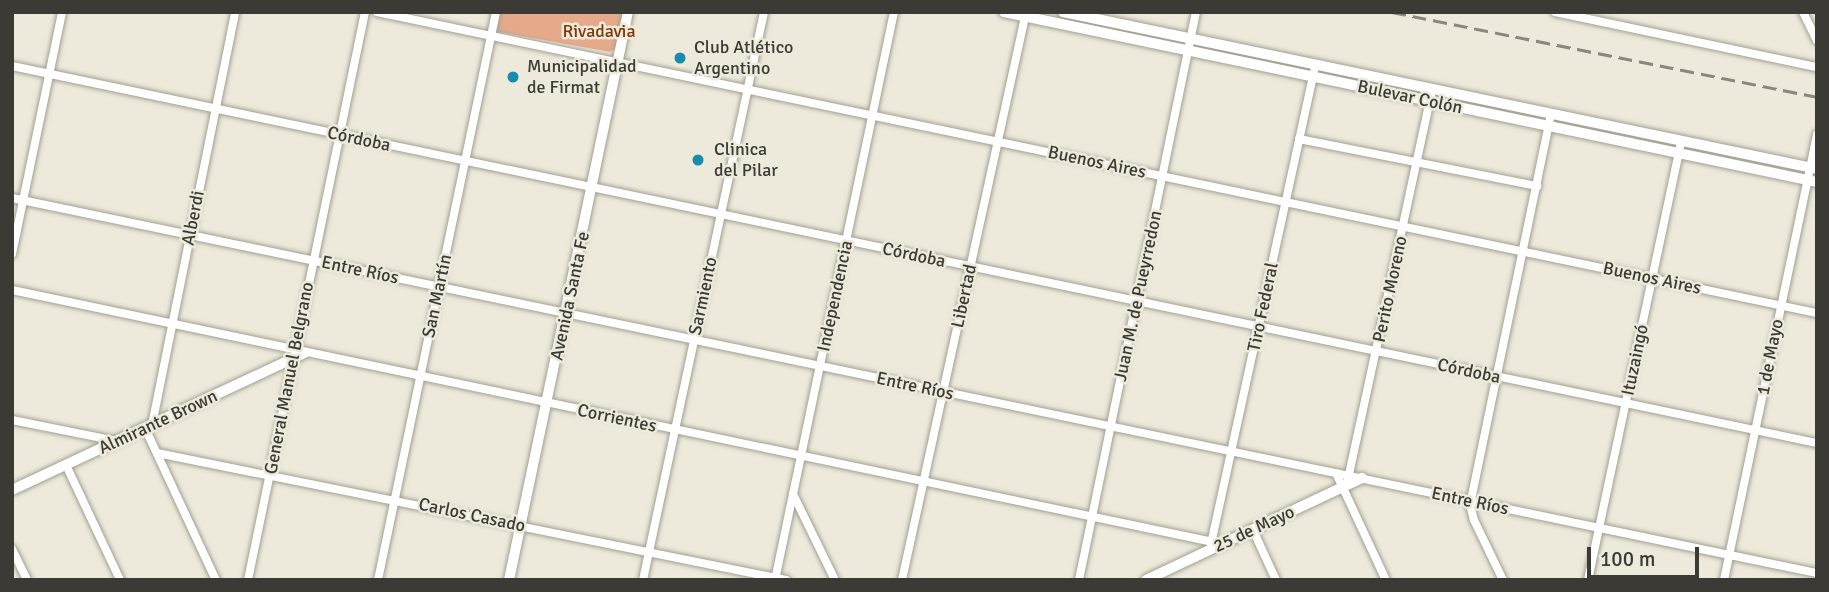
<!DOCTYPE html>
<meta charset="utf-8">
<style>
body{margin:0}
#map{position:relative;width:1829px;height:592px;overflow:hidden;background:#edeadc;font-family:Signika,sans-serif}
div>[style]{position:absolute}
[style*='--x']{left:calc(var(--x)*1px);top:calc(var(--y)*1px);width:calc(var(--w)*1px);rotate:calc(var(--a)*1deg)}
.green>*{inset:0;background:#e6aa8b}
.roads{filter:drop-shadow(0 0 2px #a2a092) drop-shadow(0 0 2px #a2a092)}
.street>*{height:8px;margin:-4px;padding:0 4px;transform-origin:4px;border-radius:4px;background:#fff}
.secondary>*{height:10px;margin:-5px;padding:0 5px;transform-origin:5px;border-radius:5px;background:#fff}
.rail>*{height:2.5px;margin-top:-1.25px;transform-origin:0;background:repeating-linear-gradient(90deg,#89877e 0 14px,transparent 0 21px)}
.dots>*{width:19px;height:19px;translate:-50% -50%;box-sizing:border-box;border:4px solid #edeadc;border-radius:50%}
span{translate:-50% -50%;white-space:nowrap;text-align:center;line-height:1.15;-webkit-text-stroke:5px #edeadc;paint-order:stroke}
.park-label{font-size:18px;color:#7d3807}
.poi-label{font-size:18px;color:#3b3a34}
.left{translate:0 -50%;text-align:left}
.street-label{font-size:18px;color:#3b3a34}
.frame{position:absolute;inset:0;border:14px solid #3b3a34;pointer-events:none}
.scale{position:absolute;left:1587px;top:547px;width:112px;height:32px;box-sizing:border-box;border:4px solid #3b3a34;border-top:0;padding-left:9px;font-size:21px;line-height:24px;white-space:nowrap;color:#3b3a34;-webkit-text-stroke:5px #edeadc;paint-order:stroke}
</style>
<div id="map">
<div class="green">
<i style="clip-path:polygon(500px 12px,624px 12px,617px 47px,610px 52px,499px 32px,496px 29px)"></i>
</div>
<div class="roads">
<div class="street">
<i style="--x:377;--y:12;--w:1471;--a:11.81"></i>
<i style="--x:1555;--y:12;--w:268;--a:11.9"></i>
<i style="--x:1803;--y:12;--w:32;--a:64"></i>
<i style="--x:12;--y:66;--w:1844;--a:11.8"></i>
<i style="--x:1299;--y:139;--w:243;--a:11.2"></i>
<i style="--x:12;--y:198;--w:1844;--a:11.74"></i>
<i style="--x:12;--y:254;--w:247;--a:-78.3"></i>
<i style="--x:12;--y:290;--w:1237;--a:11.85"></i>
<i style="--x:12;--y:420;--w:106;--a:11.4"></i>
<i style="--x:152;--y:425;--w:421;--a:-78.6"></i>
<i style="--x:145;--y:428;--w:168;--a:65"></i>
<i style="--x:157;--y:453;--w:642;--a:11.41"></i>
<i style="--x:66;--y:465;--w:127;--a:64.8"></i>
<i style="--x:1336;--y:473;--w:118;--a:65"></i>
<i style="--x:1348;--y:479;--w:399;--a:-77.8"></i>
<i style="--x:793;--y:494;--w:96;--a:64"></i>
<i style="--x:1253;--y:530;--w:55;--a:65.3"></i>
<i style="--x:1211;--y:544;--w:484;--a:-77.7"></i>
<i style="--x:12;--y:549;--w:34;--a:64"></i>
<i style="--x:248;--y:580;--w:580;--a:-78.36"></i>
<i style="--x:378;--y:580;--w:580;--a:-78.26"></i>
<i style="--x:643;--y:580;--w:581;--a:-77.97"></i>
<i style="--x:775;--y:580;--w:580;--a:-78.17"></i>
<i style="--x:902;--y:580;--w:581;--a:-77.68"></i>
<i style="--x:1079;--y:580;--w:580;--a:-78.36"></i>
<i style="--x:1503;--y:580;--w:67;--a:-115.8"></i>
<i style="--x:1474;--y:520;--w:16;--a:-105"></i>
<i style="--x:1470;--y:505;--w:399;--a:-78.3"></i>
<i style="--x:1588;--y:580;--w:449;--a:-78"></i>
<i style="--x:1724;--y:580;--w:455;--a:-78.2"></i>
</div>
<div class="secondary">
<i style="--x:1004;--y:12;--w:831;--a:11.81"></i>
<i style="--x:1063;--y:12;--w:770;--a:11.76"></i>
<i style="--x:12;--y:490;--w:323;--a:-25.1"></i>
<i style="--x:509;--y:580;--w:580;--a:-78.17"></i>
<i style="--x:1146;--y:580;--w:239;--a:-25.3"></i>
</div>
</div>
<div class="rail">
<i style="--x:1392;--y:12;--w:433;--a:11.3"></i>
</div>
<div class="dots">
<i style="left:680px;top:58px;background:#188caf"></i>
<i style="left:513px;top:77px;background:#188caf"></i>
<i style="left:698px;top:160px;background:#188caf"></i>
</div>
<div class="park-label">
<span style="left:599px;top:31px">Rivadavia</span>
</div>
<div class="poi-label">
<span class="left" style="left:694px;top:58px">Club Atlético<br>Argentino</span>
<span class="left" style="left:527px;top:77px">Municipalidad<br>de Firmat</span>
<span class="left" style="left:714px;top:160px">Clinica<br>del Pilar</span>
</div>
<div class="street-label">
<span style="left:1410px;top:97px;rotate:12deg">Bulevar Colón</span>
<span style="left:359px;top:139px;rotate:12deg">Córdoba</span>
<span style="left:1097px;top:162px;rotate:12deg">Buenos Aires</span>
<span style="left:193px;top:218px;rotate:-79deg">Alberdi</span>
<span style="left:914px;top:255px;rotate:12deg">Córdoba</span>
<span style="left:360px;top:270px;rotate:12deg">Entre Ríos</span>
<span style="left:1652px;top:278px;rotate:12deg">Buenos Aires</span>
<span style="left:1390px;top:289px;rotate:-78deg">Perito Moreno</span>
<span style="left:437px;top:296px;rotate:-78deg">San Martín</span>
<span style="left:570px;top:296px;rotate:-78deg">Avenida Santa Fe</span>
<span style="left:703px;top:296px;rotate:-78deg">Sarmiento</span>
<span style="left:835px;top:296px;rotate:-78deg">Independencia</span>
<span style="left:964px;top:296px;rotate:-78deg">Libertad</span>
<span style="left:1138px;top:296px;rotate:-78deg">Juan M. de Pueyrredon</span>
<span style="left:1263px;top:307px;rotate:-78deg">Tiro Federal</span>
<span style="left:1770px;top:357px;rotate:-79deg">1 de Mayo</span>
<span style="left:1635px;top:360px;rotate:-78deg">Ituzaingó</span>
<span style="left:1469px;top:371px;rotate:12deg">Córdoba</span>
<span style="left:289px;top:378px;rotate:-79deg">General Manuel Belgrano</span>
<span style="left:915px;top:386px;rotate:12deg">Entre Ríos</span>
<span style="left:617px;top:418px;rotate:12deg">Corrientes</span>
<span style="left:158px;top:422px;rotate:-25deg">Almirante Brown</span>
<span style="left:1470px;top:501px;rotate:12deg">Entre Ríos</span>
<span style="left:472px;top:515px;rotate:12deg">Carlos Casado</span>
<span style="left:1254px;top:529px;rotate:-25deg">25 de Mayo</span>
</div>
<div class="frame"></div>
<div class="scale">100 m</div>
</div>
